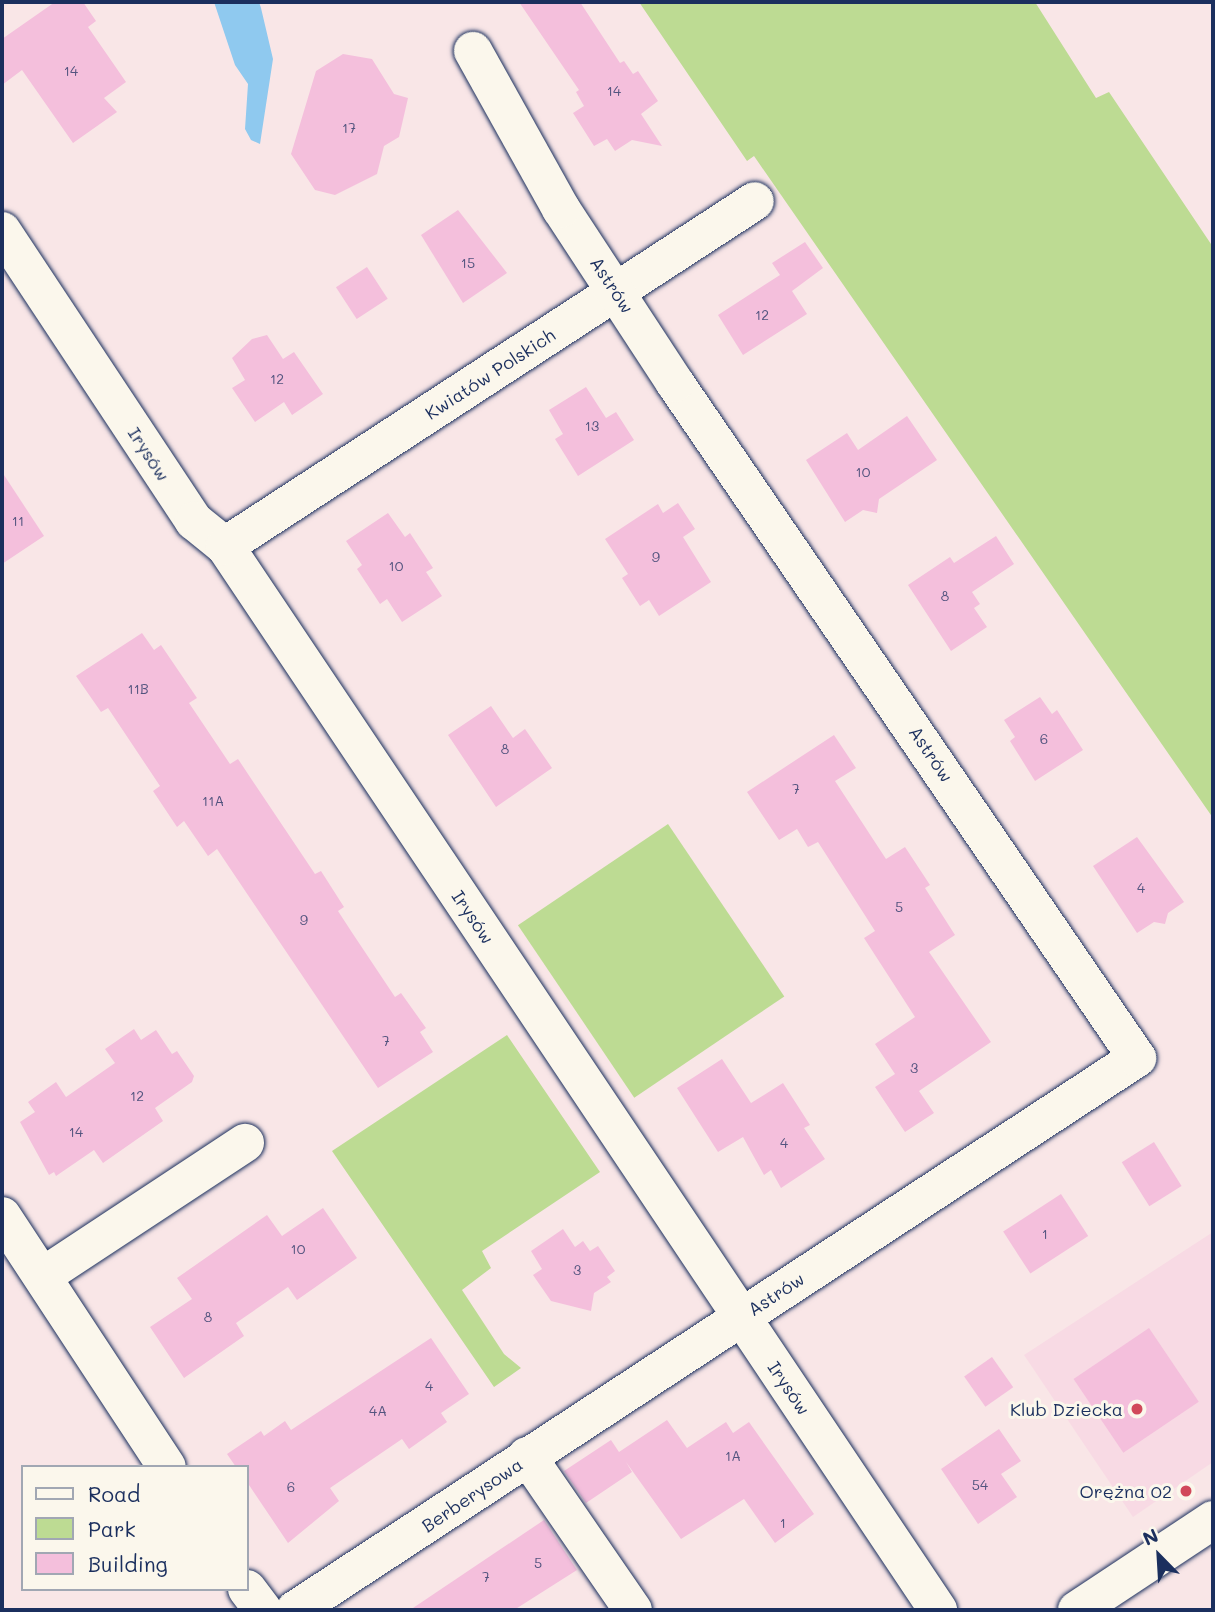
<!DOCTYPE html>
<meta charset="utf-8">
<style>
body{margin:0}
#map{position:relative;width:1215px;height:1612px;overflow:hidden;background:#f9e6e7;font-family:Mali,sans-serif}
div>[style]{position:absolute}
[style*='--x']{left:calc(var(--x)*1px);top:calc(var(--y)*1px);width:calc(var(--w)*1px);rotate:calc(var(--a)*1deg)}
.built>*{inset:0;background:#f8dae4}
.green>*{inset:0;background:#bddb93;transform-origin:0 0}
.water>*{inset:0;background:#8fc9ef}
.building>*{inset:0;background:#f4bfdc;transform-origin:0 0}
.roads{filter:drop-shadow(0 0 2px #1b2f5e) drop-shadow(0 0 2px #1b2f5e)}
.minor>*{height:38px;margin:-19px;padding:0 19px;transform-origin:19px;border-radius:19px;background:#fbf7ec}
.tertiary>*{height:38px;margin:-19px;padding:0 19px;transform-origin:19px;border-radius:19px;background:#fbf7ec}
.dots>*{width:19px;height:19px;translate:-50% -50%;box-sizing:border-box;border:4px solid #fbf7ec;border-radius:50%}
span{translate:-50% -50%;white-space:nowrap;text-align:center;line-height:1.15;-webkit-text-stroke:6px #fbf7ec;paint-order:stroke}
.number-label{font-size:14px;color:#51537e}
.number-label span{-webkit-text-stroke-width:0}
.street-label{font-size:18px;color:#1b2f5e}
.poi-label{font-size:18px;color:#1b2f5e}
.right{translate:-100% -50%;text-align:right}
.frame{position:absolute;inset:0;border:4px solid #1b2f5e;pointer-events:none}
.legend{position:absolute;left:21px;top:1465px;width:228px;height:126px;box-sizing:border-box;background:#fbf7ec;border:2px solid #a1a7b3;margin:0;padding:9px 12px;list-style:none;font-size:21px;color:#1b2f5e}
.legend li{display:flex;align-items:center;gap:14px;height:35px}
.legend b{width:35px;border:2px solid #a1a7b3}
.north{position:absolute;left:1124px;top:1521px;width:70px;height:70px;-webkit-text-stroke:5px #fbf7ec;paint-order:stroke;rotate:336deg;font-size:19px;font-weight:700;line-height:28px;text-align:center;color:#1b2f5e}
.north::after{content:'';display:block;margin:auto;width:24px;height:32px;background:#1b2f5e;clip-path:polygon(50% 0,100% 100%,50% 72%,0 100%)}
</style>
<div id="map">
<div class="built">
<i style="clip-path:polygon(1213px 1232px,1213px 1462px,1133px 1517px,1024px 1355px)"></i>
</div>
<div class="green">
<i style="clip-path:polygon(639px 2px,1035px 2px,1096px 98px,1109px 92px,1213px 247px,1213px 818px,754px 156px,747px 161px)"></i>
<i style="left:668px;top:824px;width:208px;height:181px;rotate:56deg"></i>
<i style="clip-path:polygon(507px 1035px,600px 1172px,482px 1251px,491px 1268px,462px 1290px,504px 1354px,521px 1368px,494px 1387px,332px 1151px)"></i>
</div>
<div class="water">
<i style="clip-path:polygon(214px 2px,259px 2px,261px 8px,273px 59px,260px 144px,251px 140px,245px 129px,248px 84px,235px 65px)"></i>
</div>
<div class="building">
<i style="clip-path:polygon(55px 2px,83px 2px,96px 21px,88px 27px,126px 82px,104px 98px,117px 112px,73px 143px,22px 70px,2px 85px,2px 39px)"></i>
<i style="clip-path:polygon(519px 2px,580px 2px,620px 63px,624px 61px,633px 74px,638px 71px,658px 101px,641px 114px,662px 146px,632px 140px,615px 151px,607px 139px,594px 146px,573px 113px,584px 106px,576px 92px,579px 90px)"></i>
<i style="clip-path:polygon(343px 54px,372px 59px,394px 94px,408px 98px,399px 137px,384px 146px,377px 174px,335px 195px,315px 190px,291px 154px,316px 71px)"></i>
<i style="clip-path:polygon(458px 210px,507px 273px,463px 303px,421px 235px)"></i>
<i style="clip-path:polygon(805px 242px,823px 268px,792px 291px,807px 314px,743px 355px,718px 315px,780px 275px,772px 263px)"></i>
<i style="left:367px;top:267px;width:38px;height:37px;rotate:57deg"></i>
<i style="clip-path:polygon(267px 335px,283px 359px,294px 352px,323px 394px,292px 415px,284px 402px,255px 422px,232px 388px,245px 380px,232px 358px,252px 339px)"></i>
<i style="clip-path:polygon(586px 387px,606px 418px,616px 412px,634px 440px,578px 476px,555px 439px,563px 434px,549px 410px)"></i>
<i style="clip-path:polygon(907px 416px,937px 460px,879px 499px,877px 513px,863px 510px,845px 522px,806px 460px,847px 433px,858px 450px)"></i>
<i style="clip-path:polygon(2px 472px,44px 536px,2px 564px)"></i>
<i style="clip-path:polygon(678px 503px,695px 529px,683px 537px,711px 582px,659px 616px,649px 600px,640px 606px,622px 578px,628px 574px,605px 539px,658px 504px,663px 513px)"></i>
<i style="clip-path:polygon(388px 513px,405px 537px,410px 533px,433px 568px,426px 572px,442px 596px,402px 622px,387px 599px,380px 604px,357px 569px,362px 565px,346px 541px)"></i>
<i style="clip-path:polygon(996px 536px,1014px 564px,972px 592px,980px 604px,974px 608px,987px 627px,951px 651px,908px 585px,950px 557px,954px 563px)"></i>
<i style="clip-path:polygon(142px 633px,154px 650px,161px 645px,197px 698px,189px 703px,230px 764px,238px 759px,315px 874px,321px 871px,344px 907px,338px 911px,351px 931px,395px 997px,401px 993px,426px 1028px,420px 1032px,433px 1052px,378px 1088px,217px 849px,208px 856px,184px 821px,177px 827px,153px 791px,160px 786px,108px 708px,101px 712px,76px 676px)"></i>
<i style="clip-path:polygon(1040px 697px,1052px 714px,1057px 710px,1083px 750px,1035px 781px,1010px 741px,1015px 737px,1004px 720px)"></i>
<i style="clip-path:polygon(491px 706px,513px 738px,525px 729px,552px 768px,496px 807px,448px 735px)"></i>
<i style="clip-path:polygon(834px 735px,856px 768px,835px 781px,886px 859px,905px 847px,930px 885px,925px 888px,955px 935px,929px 952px,991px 1042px,919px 1091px,934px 1113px,905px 1132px,875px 1087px,895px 1074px,875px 1044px,915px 1017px,864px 938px,875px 931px,818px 842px,808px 847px,797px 829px,779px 840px,747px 792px)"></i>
<i style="clip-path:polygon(1137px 837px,1184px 902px,1168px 913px,1165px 924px,1154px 922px,1137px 933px,1093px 866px)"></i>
<i style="clip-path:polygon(134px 1029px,141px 1040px,156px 1030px,172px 1054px,177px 1051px,194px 1076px,192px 1082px,155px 1108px,163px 1121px,103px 1163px,94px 1150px,56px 1176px,54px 1172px,49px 1175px,20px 1122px,35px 1112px,28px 1102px,56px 1082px,66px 1097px,115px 1063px,105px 1049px)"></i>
<i style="clip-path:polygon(722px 1059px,751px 1103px,783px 1083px,810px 1125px,804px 1128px,825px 1159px,781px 1188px,771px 1170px,764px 1175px,743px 1137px,718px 1152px,677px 1088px)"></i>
<i style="left:1154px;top:1142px;width:52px;height:38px;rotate:58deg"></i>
<i style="left:1061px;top:1194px;width:50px;height:69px;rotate:57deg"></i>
<i style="clip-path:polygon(323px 1208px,357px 1258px,297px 1300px,288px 1287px,236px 1323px,244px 1336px,184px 1378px,150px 1327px,192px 1299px,177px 1278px,267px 1215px,282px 1236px)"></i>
<i style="clip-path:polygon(563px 1229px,575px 1247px,583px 1241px,590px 1251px,598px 1246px,615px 1271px,607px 1277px,611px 1282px,594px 1293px,591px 1311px,551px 1301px,533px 1275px,542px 1269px,531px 1251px)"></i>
<i style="left:1149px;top:1328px;width:89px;height:91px;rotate:56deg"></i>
<i style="clip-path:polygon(431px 1338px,469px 1394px,441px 1413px,447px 1422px,409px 1449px,402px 1439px,330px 1488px,339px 1501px,288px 1543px,247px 1482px,247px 1467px,236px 1467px,227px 1454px,261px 1431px,264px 1436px,285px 1421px,291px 1430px)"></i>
<i style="left:992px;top:1357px;width:37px;height:34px;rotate:55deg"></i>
<i style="clip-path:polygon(667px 1420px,687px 1448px,726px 1422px,733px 1433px,749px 1422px,814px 1514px,775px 1543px,744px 1499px,681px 1539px,626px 1462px,632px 1472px,586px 1503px,564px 1471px,611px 1440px,619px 1452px)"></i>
<i style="clip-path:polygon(999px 1429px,1021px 1461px,1001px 1474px,1017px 1497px,978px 1524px,941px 1469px)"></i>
<i style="clip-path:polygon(544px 1520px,577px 1570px,514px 1610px,410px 1610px)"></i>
</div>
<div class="roads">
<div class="minor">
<i style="--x:2;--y:231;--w:348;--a:56.5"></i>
<i style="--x:194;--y:521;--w:40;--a:39"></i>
<i style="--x:225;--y:546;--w:1281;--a:56.17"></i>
<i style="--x:225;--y:546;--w:632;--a:-33.06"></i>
<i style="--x:2;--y:1216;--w:300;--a:56.7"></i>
<i style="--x:43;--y:1276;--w:242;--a:-33.4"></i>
<i style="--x:527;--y:1456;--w:187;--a:55.5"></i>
<i style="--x:247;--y:1589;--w:26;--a:53"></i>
<i style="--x:295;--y:1610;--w:1007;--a:-33.25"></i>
<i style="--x:1137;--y:1058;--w:818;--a:-124.39"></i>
<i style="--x:675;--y:383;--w:208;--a:-123.2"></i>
<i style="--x:561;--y:209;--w:181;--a:-119.1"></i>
</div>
<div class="tertiary">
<i style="--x:1077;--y:1610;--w:163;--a:-33.5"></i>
</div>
</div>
<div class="dots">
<i style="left:1137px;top:1409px;background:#d1495b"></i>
<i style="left:1186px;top:1491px;background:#d1495b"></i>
</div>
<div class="number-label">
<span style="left:71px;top:71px">14</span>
<span style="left:614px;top:91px">14</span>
<span style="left:349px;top:128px">17</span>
<span style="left:468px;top:263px">15</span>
<span style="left:762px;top:315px">12</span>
<span style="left:277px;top:379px">12</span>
<span style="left:592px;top:426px">13</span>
<span style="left:863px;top:472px">10</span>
<span style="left:18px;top:521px">11</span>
<span style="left:656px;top:557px">9</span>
<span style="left:396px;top:566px">10</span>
<span style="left:945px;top:596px">8</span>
<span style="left:138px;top:689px">11B</span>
<span style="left:1044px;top:739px">6</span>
<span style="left:505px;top:749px">8</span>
<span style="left:796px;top:789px">7</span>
<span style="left:213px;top:801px">11A</span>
<span style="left:1141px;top:888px">4</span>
<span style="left:899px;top:907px">5</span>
<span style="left:304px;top:920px">9</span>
<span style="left:386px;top:1041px">7</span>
<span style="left:914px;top:1068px">3</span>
<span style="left:137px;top:1096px">12</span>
<span style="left:76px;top:1132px">14</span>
<span style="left:784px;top:1143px">4</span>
<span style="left:1045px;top:1234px">1</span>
<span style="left:298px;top:1249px">10</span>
<span style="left:577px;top:1270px">3</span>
<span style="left:208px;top:1317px">8</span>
<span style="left:429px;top:1386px">4</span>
<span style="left:378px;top:1411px">4A</span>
<span style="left:733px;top:1456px">1A</span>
<span style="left:980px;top:1485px">54</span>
<span style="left:291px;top:1487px">6</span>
<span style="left:783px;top:1523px">1</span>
<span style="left:538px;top:1563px">5</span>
<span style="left:486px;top:1577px">7</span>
</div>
<div class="street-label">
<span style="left:612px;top:285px;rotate:57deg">Astrów</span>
<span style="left:490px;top:374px;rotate:-33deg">Kwiatów Polskich</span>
<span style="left:149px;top:454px;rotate:57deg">Irysów</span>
<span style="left:931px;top:754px;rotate:56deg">Astrów</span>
<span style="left:473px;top:917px;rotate:56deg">Irysów</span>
<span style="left:776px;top:1294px;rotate:-33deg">Astrów</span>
<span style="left:789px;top:1388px;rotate:56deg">Irysów</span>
<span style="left:472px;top:1495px;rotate:-34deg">Berberysowa</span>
</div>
<div class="poi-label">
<span class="right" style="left:1123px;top:1409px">Klub Dziecka</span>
<span class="right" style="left:1172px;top:1491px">Orężna 02</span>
</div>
<div class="frame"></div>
<ul class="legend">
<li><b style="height:9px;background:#fbf7ec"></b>Road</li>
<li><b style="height:19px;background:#bddb93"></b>Park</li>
<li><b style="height:19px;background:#f4bfdc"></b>Building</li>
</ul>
<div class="north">N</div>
</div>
